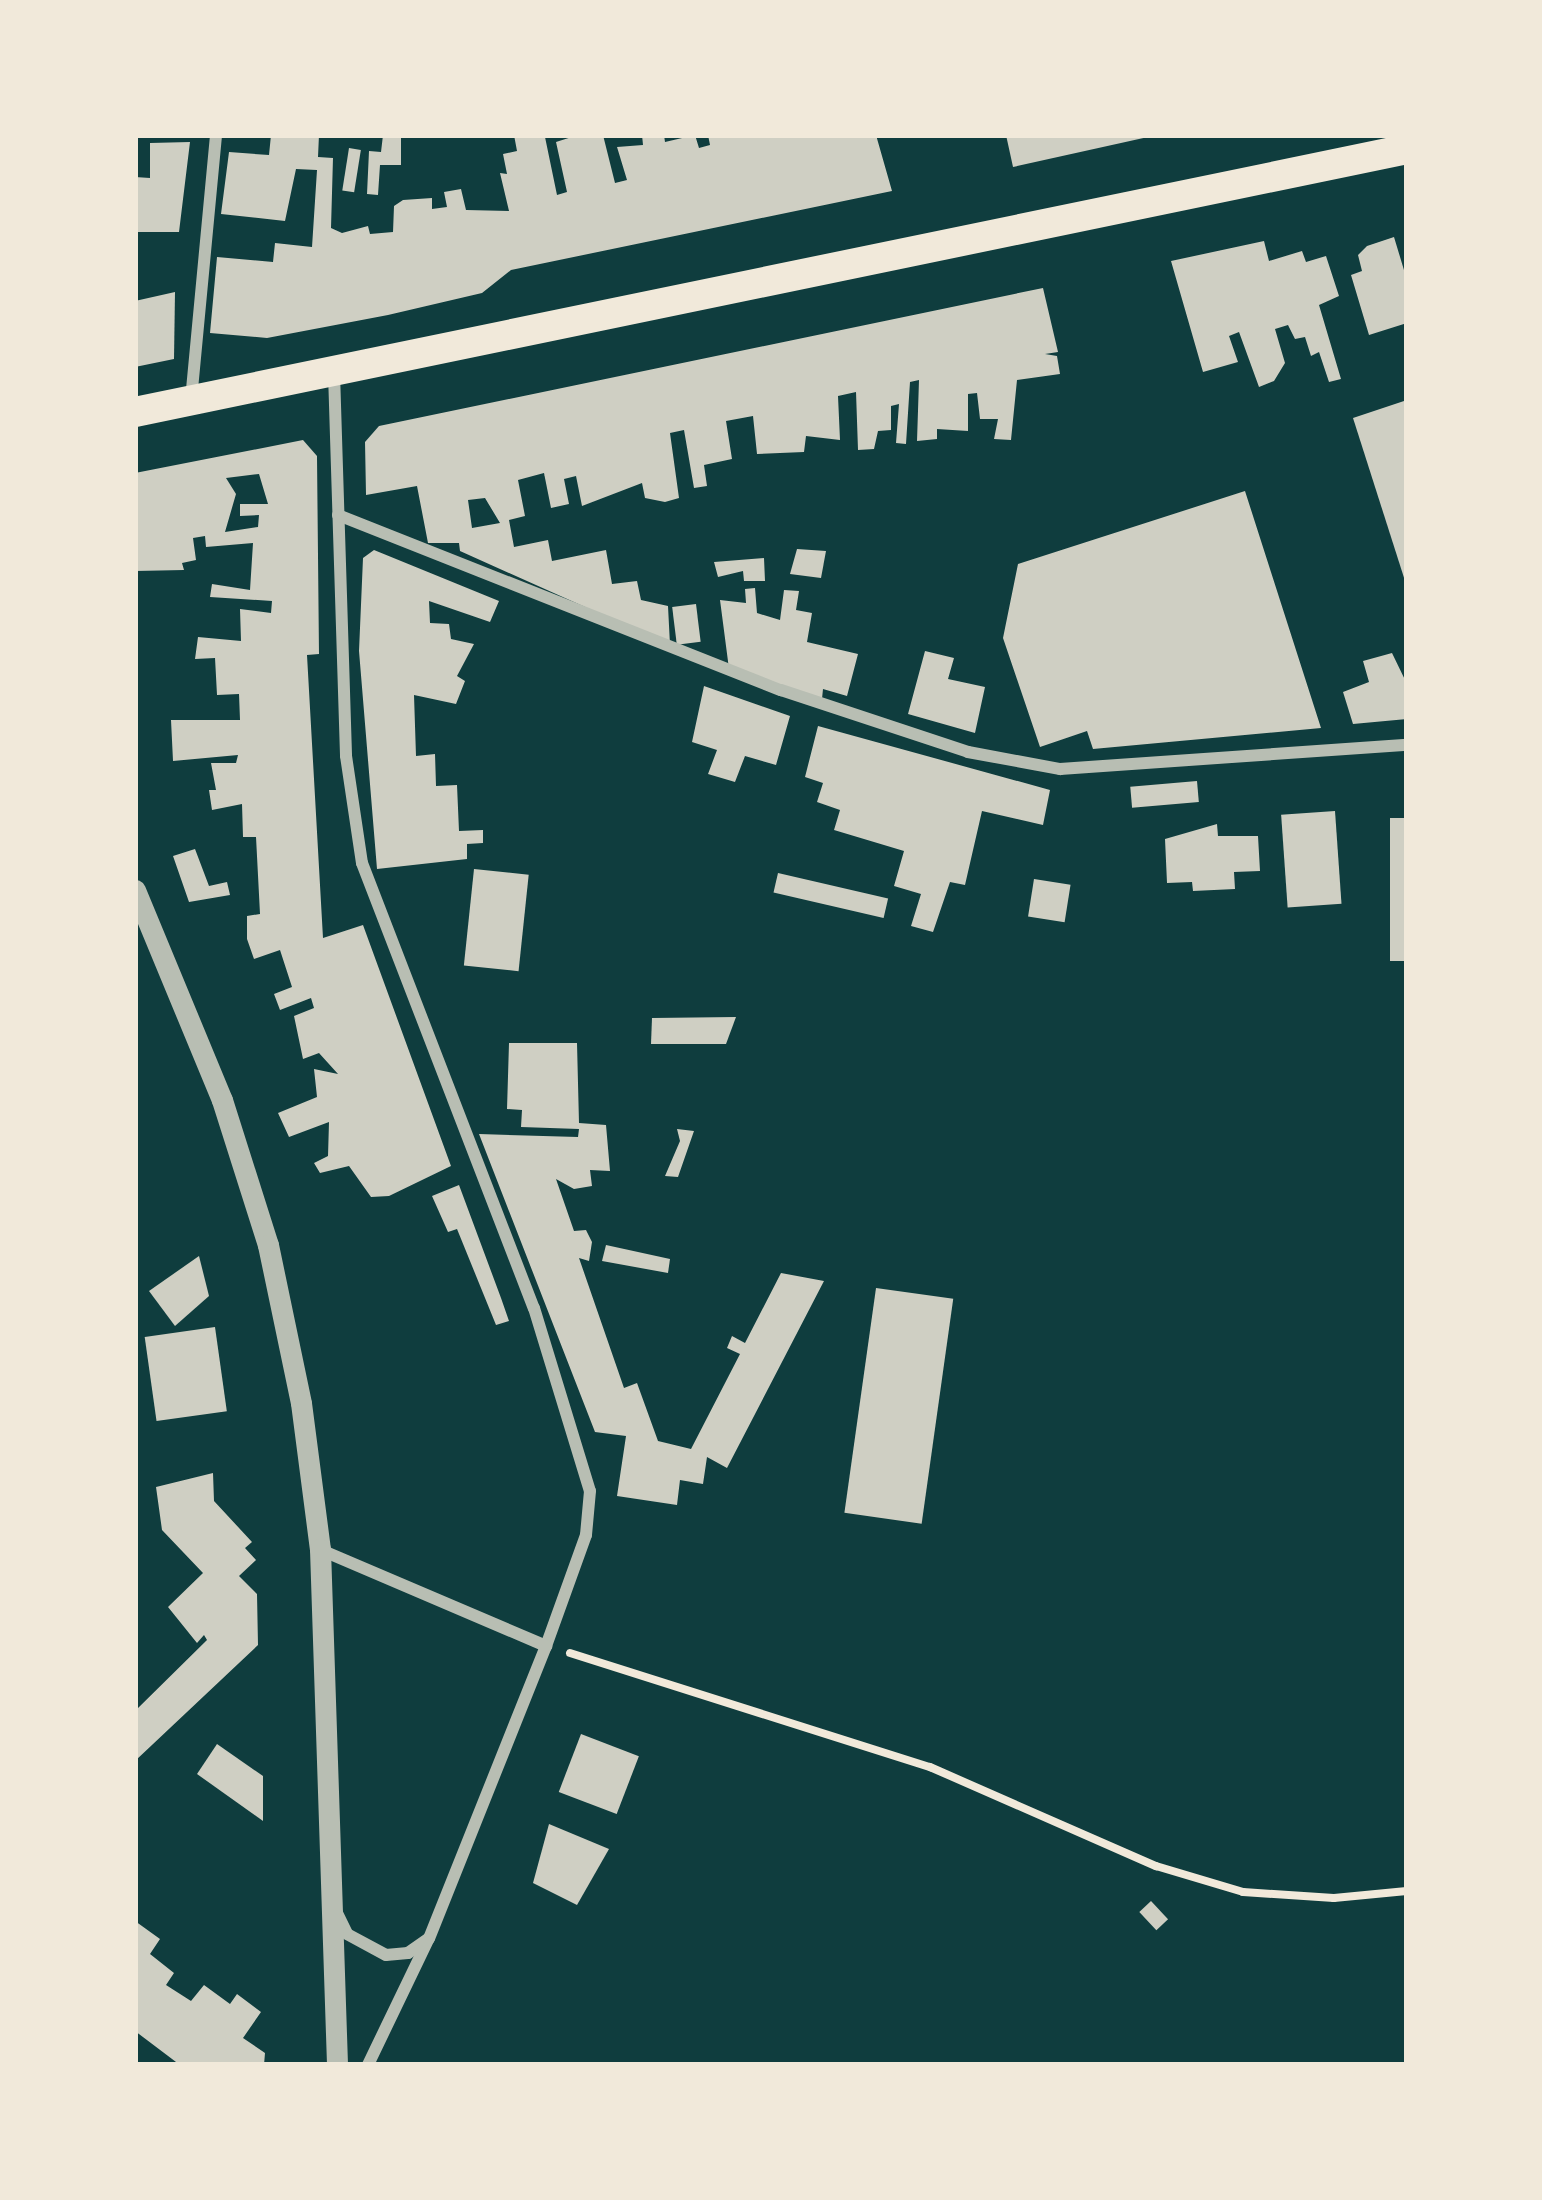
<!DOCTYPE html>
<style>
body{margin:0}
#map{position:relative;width:1542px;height:2200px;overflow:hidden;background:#0f3d3e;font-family:"Nunito Sans",sans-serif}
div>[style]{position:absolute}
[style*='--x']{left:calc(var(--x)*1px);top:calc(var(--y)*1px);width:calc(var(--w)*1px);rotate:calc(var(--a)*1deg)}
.building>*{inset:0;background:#cfcfc3;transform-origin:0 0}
.path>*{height:8px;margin:-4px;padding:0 4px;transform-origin:4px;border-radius:4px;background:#f1e9da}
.minor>*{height:12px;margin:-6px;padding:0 6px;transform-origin:6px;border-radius:6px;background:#b8beb3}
.tertiary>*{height:21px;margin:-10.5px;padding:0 10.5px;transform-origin:10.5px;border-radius:10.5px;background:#b8beb3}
.primary>*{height:30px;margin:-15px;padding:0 15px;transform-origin:15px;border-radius:15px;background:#f1e9da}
span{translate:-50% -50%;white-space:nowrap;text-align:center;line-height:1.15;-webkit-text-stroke:9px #f1e9da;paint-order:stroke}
.frame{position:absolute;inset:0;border:138px solid #f1e9da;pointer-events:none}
</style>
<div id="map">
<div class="building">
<i style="clip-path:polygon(271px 135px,319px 135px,318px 157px,333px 158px,331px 228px,342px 233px,368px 226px,370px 234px,393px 232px,394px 206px,403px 200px,432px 198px,432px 209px,447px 207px,444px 192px,461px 189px,466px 210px,509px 211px,500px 173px,507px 174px,503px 154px,517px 151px,514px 135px,545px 137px,557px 195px,567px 192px,556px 142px,578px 135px,603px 135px,615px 183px,627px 180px,617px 147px,643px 145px,642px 135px,664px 135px,665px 142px,695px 135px,699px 148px,710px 145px,708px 135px,876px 135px,892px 191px,511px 270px,482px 293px,388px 315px,267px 338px,210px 333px,217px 257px,273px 262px,275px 243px,312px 247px,317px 170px,296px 169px,285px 221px,221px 214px,229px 152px,269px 155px)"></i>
<i style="clip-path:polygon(383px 135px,401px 135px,401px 165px,380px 165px,378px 195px,367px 194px,369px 151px,381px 152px)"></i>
<i style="clip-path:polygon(1006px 135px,1148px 135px,1148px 137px,1013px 167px)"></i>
<i style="clip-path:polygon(190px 142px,179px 232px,135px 232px,135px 177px,150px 178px,150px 143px)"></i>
<i style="left:349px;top:148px;width:12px;height:43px;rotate:9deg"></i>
<i style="clip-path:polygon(1394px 237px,1407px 280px,1407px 323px,1369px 335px,1351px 275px,1362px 271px,1358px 255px,1367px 246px)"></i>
<i style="clip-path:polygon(1264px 241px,1269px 261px,1302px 251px,1306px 262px,1326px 256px,1339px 296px,1319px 305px,1341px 379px,1329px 382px,1319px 352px,1311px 356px,1305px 337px,1295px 339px,1288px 325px,1275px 329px,1285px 363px,1274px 381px,1259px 387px,1239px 332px,1229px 336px,1238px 362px,1203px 372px,1171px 261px)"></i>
<i style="clip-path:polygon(evenodd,1043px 288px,1058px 352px,1045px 354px,1057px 356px,1060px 374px,1017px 380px,1011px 440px,994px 439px,998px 419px,980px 419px,977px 393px,968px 394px,968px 431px,937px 429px,937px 439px,917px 441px,919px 380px,910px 382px,906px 444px,896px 443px,899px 404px,891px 406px,891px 430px,878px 431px,874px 449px,858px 450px,856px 392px,838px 396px,840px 440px,806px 436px,804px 452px,757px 454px,753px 416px,726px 421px,732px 459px,704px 465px,707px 486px,694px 488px,684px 430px,670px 433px,679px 498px,665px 502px,645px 498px,642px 483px,582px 506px,576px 476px,564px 479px,569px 504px,551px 508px,544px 473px,518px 480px,525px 516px,509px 520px,514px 547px,548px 540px,552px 561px,606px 550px,612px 584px,637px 581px,641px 600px,668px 606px,670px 645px,460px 551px,459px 543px,428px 543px,417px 486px,366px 495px,365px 442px,379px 426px,1043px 288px,485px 498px,500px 523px,472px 528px,468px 500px,485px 498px)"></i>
<i style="clip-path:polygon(175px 292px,174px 359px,135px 367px,135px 301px)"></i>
<i style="clip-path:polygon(1407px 400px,1407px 584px,1406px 584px,1353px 418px)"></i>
<i style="clip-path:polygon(evenodd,303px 440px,317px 456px,319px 654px,307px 655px,323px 938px,363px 925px,451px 1166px,389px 1196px,371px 1197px,349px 1166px,320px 1173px,314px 1163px,328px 1156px,329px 1122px,289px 1137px,278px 1113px,317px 1097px,314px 1069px,338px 1074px,319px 1053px,303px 1059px,294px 1016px,314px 1008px,311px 998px,280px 1010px,274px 994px,292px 987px,280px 950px,254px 959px,247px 939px,247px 916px,260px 914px,256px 837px,243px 837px,242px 804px,212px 810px,209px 790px,216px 790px,211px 763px,236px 763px,238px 755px,173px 761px,171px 720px,240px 720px,239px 694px,217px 695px,215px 658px,195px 659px,198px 637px,241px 641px,240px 609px,271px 613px,272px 601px,210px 597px,212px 584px,250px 590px,253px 543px,206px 547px,205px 536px,193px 538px,196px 560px,182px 563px,184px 570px,135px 571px,135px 473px,303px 440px,259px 474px,268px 504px,240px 504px,240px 516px,259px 515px,258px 527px,225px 532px,236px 494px,226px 478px,259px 474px)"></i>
<i style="clip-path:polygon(1245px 491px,1321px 728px,1093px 749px,1087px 731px,1040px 747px,1003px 638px,1018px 564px)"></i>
<i style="clip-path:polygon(797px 549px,826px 551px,821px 578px,790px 574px)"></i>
<i style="clip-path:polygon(374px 550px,499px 601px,490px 622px,429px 601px,430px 623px,449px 624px,451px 639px,474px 644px,457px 676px,465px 681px,456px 704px,414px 695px,416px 756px,435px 754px,436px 786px,457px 785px,459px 831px,483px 830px,483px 843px,467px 844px,467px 859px,377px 869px,359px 651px,363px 558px)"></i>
<i style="clip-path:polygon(764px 558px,765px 581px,744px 581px,743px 571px,718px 577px,714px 562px)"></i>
<i style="clip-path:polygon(755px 588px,757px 613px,780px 620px,784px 590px,799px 591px,796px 610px,812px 613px,807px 642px,858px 654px,847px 696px,823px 689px,822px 699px,729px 669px,720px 600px,746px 603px,745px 589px)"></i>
<i style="left:696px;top:604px;width:38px;height:24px;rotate:83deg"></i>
<i style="clip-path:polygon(925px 651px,954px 658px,948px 679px,985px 687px,975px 733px,908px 714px)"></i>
<i style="clip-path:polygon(1392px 653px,1407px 684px,1407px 719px,1353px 724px,1343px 692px,1369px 682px,1363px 661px)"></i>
<i style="clip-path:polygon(704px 686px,790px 716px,776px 765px,745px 756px,735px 782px,708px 774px,717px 750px,692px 742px)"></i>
<i style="clip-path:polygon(818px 726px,1050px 790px,1043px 825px,982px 811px,965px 885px,950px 882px,933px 932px,911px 926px,921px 894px,894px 886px,904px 851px,834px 830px,840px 810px,817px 802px,823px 783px,805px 777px)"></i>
<i style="left:1197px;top:781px;width:21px;height:67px;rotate:85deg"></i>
<i style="left:1335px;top:811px;width:93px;height:54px;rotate:86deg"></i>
<i style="left:1390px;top:818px;width:17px;height:143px"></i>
<i style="clip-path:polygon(1217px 824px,1218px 836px,1258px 836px,1260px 871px,1234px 872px,1235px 889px,1193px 891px,1192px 882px,1167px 883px,1165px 839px)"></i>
<i style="clip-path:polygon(195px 849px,209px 886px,227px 882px,230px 895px,189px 902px,173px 856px)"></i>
<i style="left:474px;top:869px;width:55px;height:97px;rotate:6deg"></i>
<i style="left:778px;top:873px;width:113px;height:20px;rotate:13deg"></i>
<i style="left:1034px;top:879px;width:37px;height:38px;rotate:9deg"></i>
<i style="clip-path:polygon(736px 1017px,726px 1044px,651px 1044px,652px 1018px)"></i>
<i style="clip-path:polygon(509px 1043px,577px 1043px,579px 1123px,606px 1125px,610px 1171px,590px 1170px,592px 1186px,574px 1189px,556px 1179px,574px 1231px,586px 1230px,592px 1242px,589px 1261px,579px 1258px,624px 1388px,637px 1383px,658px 1441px,691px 1449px,740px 1354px,727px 1348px,732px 1336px,745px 1343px,781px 1273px,824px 1281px,727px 1468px,707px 1457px,703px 1484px,680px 1480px,677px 1505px,617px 1496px,626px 1436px,595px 1432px,479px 1134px,578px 1137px,579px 1129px,521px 1127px,522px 1110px,507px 1109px)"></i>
<i style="clip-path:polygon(677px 1129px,694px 1131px,678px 1177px,665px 1176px,680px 1141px)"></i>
<i style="clip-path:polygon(459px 1185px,501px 1298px,509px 1321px,496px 1325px,457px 1229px,448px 1232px,432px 1196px)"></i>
<i style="clip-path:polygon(606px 1245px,670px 1259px,668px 1273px,602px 1261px)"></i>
<i style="clip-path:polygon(199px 1256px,209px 1296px,175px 1326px,149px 1291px)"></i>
<i style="left:876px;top:1288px;width:78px;height:227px;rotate:8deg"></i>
<i style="left:215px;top:1327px;width:85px;height:71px;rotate:82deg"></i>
<i style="clip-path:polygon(213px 1473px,214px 1501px,252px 1542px,245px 1548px,256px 1560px,239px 1576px,257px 1594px,258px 1645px,135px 1761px,135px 1711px,207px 1640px,204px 1635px,197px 1643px,168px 1607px,203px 1573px,162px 1530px,156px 1487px)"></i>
<i style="left:581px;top:1734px;width:62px;height:62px;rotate:21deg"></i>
<i style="clip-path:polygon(217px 1744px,263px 1776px,263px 1821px,197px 1774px)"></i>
<i style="clip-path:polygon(549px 1824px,609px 1849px,577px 1905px,533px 1883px)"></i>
<i style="left:1151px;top:1901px;width:25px;height:16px;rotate:47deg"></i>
<i style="clip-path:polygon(135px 1921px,160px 1939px,150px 1954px,174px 1973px,166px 1985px,191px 2001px,204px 1985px,230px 2004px,237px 1994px,261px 2012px,243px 2038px,265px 2053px,264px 2065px,180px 2065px,135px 2031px)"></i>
</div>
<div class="path">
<i style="--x:570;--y:1653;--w:378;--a:17.6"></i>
<i style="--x:930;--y:1767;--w:247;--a:23.7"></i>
<i style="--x:1156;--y:1866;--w:91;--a:16.6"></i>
<i style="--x:1243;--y:1892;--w:91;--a:3.8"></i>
<i style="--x:1334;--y:1898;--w:73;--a:-5.5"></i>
</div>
<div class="minor">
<i style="--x:334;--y:373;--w:383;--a:88.2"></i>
<i style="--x:346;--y:756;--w:108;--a:81.5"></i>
<i style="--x:362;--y:863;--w:477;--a:68.9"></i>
<i style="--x:534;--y:1308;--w:191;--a:73"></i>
<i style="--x:590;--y:1491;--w:44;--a:95.2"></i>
<i style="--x:586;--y:1535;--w:118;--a:109.8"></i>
<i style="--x:546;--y:1646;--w:315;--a:111.8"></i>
<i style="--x:429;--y:1938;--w:141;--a:115.7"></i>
<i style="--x:191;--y:400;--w:266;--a:-84.6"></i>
<i style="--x:338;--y:515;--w:476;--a:21.6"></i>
<i style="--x:781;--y:690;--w:197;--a:18.3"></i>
<i style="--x:968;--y:752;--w:94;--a:10.5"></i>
<i style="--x:1060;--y:769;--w:348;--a:-4"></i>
<i style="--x:321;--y:1550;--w:245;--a:23.1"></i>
<i style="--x:336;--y:1911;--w:25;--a:64"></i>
<i style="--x:347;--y:1934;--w:44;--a:28.3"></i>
<i style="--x:386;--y:1955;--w:22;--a:-5"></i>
<i style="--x:408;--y:1953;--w:24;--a:-35"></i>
</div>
<div class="tertiary">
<i style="--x:135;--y:890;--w:227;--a:67.5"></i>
<i style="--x:222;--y:1100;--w:152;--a:72.4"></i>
<i style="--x:268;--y:1245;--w:161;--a:78.2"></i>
<i style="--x:301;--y:1403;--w:147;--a:82.6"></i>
<i style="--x:320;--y:1549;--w:516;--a:88.11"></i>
</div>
<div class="primary">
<i style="--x:135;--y:412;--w:1299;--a:-11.68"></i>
</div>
<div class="frame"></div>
</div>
